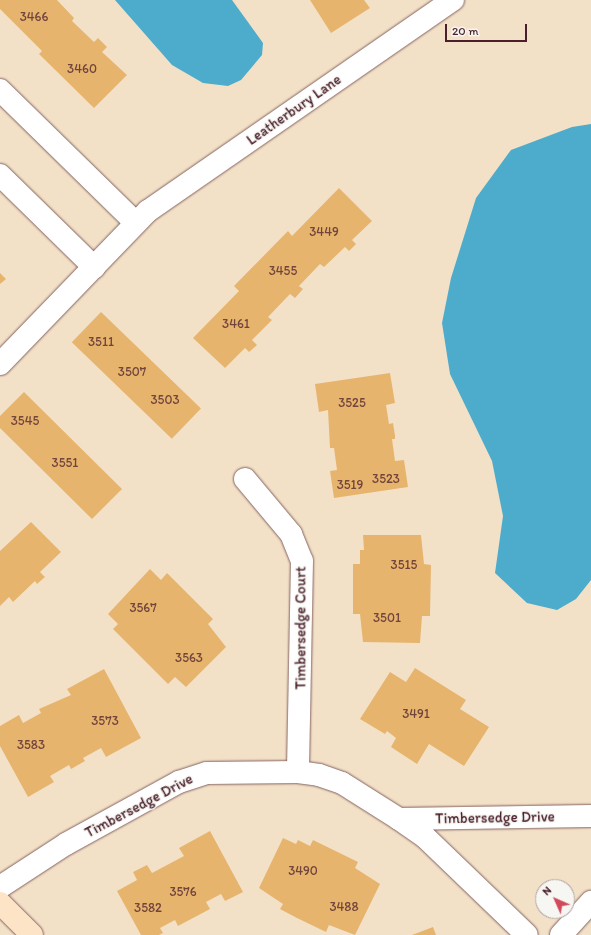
<!DOCTYPE html>
<style>
body{margin:0}
#map{position:relative;width:591px;height:935px;overflow:hidden;background:#f3e1c7;font-family:Itim,sans-serif}
div>[style]{position:absolute}
[style*='--x']{left:calc(var(--x)*1px);top:calc(var(--y)*1px);width:calc(var(--w)*1px);rotate:calc(var(--a)*1deg)}
.water>*{inset:0;background:#4dabcb}
.building>*{inset:0;background:#e7b46e;transform-origin:0 0}
.roads{filter:drop-shadow(0 0 1px #856362) drop-shadow(0 0 1px #856362)}
.street>*{height:22px;margin:-11px;padding:0 11px;transform-origin:11px;border-radius:11px;background:#fff}
.secondary>*{height:22px;margin:-11px;padding:0 11px;transform-origin:11px;border-radius:11px;background:#fee4c6}
span{translate:-50% -50%;white-space:nowrap;text-align:center;line-height:1.15;-webkit-text-stroke:3px #f6f6f2;paint-order:stroke}
.number-label{font-size:13px;color:#71443c}
.number-label span{-webkit-text-stroke-width:0}
.street-label{font-size:15px;color:#4a1f2b}
.north{position:absolute;left:535px;top:879px;width:40px;height:40px;box-sizing:border-box;background:#f6f6f2;border:1px solid #b1a0a2;border-radius:50%;rotate:315deg;font-size:11px;font-weight:700;line-height:16px;text-align:center;color:#4a1f2b}
.north::after{content:'';display:block;margin:auto;width:14px;height:18px;background:#d1495b;clip-path:polygon(50% 0,100% 100%,50% 72%,0 100%)}
.scale{position:absolute;left:445px;top:24px;width:82px;height:18px;box-sizing:border-box;border:2px solid #4a1f2b;border-top:0;padding-left:5px;font-size:12px;line-height:14px;white-space:nowrap;color:#4a1f2b;-webkit-text-stroke:3px #f6f6f2;paint-order:stroke}
</style>
<div id="map">
<div class="water">
<i style="clip-path:polygon(115px 0,232px 0,263px 43px,262px 55px,241px 80px,228px 86px,203px 83px,172px 65px)"></i>
<i style="clip-path:polygon(591px 124px,591px 580px,576px 599px,557px 610px,527px 603px,495px 573px,503px 516px,492px 461px,450px 374px,442px 323px,451px 278px,476px 198px,511px 150px,572px 127px)"></i>
</div>
<div class="building">
<i style="clip-path:polygon(0 0,57px 0,74px 18px,72px 21px,94px 42px,98px 38px,107px 47px,102px 52px,127px 75px,94px 108px,39px 54px,42px 51px,0 9px)"></i>
<i style="clip-path:polygon(310px 0,364px 0,370px 8px,331px 33px)"></i>
<i style="clip-path:polygon(339px 188px,372px 221px,352px 240px,356px 244px,349px 251px,345px 247px,324px 267px,320px 264px,299px 286px,303px 289px,295px 298px,290px 294px,268px 317px,272px 320px,252px 340px,257px 345px,249px 352px,245px 348px,225px 368px,193px 338px,239px 291px,234px 286px,288px 231px,292px 236px)"></i>
<i style="clip-path:polygon(0 273px,6px 279px,0 284px)"></i>
<i style="left:101px;top:312px;width:139px;height:42px;rotate:44deg"></i>
<i style="clip-path:polygon(390px 373px,395px 403px,386px 405px,389px 424px,393px 423px,395px 436px,395px 439px,392px 439px,395px 461px,404px 460px,408px 487px,334px 498px,330px 471px,337px 470px,334px 448px,330px 448px,328px 410px,319px 412px,315px 384px)"></i>
<i style="clip-path:polygon(24px 392px,122px 489px,92px 519px,0 428px,0 416px)"></i>
<i style="clip-path:polygon(31px 522px,61px 552px,40px 572px,45px 577px,37px 584px,35px 581px,13px 602px,9px 597px,0 606px,0 551px)"></i>
<i style="clip-path:polygon(363px 535px,421px 535px,424px 564px,431px 565px,430px 616px,422px 616px,420px 643px,363px 642px,360px 614px,353px 614px,353px 564px,360px 564px,360px 550px,364px 550px)"></i>
<i style="clip-path:polygon(150px 569px,161px 580px,167px 573px,213px 619px,208px 624px,226px 647px,186px 687px,175px 677px,168px 684px,113px 629px,118px 624px,108px 614px)"></i>
<i style="clip-path:polygon(415px 668px,466px 700px,460px 709px,489px 727px,464px 766px,429px 744px,417px 764px,391px 747px,396px 738px,387px 731px,385px 734px,360px 719px,390px 672px,406px 682px)"></i>
<i style="clip-path:polygon(104px 669px,141px 738px,106px 757px,101px 748px,83px 758px,85px 761px,71px 769px,69px 765px,50px 776px,54px 782px,28px 797px,0 746px,0 726px,19px 715px,23px 723px,41px 713px,39px 709px,71px 695px,67px 689px)"></i>
<i style="clip-path:polygon(210px 831px,243px 892px,225px 901px,221px 894px,206px 902px,210px 909px,178px 926px,175px 920px,160px 928px,163px 933px,159px 935px,141px 935px,117px 891px,137px 880px,133px 872px,147px 865px,152px 873px,184px 856px,179px 848px)"></i>
<i style="clip-path:polygon(283px 838px,296px 844px,298px 840px,310px 846px,313px 840px,358px 862px,355px 868px,380px 884px,355px 935px,329px 925px,326px 932px,297px 918px,280px 909px,283px 904px,259px 888px)"></i>
<i style="clip-path:polygon(433px 927px,436px 935px,412px 935px)"></i>
</div>
<div class="roads">
<div class="street">
<i style="--x:0;--y:90;--w:190;--a:44.4"></i>
<i style="--x:0;--y:175;--w:132;--a:44.4"></i>
<i style="--x:0;--y:364;--w:213;--a:-46"></i>
<i style="--x:148;--y:211;--w:371;--a:-34.7"></i>
<i style="--x:245;--y:479;--w:72;--a:50.1"></i>
<i style="--x:291;--y:534;--w:29;--a:68"></i>
<i style="--x:302;--y:561;--w:211;--a:91.1"></i>
<i style="--x:399;--y:819;--w:32;--a:35"></i>
<i style="--x:425;--y:837;--w:141;--a:43.9"></i>
<i style="--x:0;--y:887;--w:79;--a:-33.1"></i>
<i style="--x:66;--y:844;--w:129;--a:-28.8"></i>
<i style="--x:179;--y:782;--w:29;--a:-18"></i>
<i style="--x:207;--y:773;--w:91;--a:-0.6"></i>
<i style="--x:298;--y:772;--w:21;--a:8"></i>
<i style="--x:319;--y:775;--w:24;--a:19"></i>
<i style="--x:342;--y:783;--w:67;--a:32.3"></i>
<i style="--x:399;--y:819;--w:192;--a:-0.9"></i>
<i style="--x:561;--y:935;--w:45;--a:-47.7"></i>
</div>
<div class="secondary">
<i style="--x:0;--y:903;--w:45;--a:45"></i>
</div>
</div>
<div class="number-label">
<span style="left:34px;top:17px">3466</span>
<span style="left:82px;top:69px">3460</span>
<span style="left:324px;top:232px">3449</span>
<span style="left:283px;top:271px">3455</span>
<span style="left:236px;top:324px">3461</span>
<span style="left:101px;top:342px">3511</span>
<span style="left:132px;top:372px">3507</span>
<span style="left:165px;top:400px">3503</span>
<span style="left:352px;top:403px">3525</span>
<span style="left:25px;top:421px">3545</span>
<span style="left:65px;top:463px">3551</span>
<span style="left:386px;top:479px">3523</span>
<span style="left:350px;top:485px">3519</span>
<span style="left:404px;top:565px">3515</span>
<span style="left:143px;top:608px">3567</span>
<span style="left:387px;top:618px">3501</span>
<span style="left:189px;top:658px">3563</span>
<span style="left:416px;top:714px">3491</span>
<span style="left:105px;top:721px">3573</span>
<span style="left:31px;top:745px">3583</span>
<span style="left:303px;top:871px">3490</span>
<span style="left:183px;top:892px">3576</span>
<span style="left:344px;top:907px">3488</span>
<span style="left:148px;top:908px">3582</span>
</div>
<div class="street-label">
<span style="left:294px;top:110px;rotate:-35deg">Leatherbury Lane</span>
<span style="left:301px;top:628px;rotate:-90deg">Timbersedge Court</span>
<span style="left:139px;top:806px;rotate:-28deg">Timbersedge Drive</span>
<span style="left:495px;top:818px;rotate:-1deg">Timbersedge Drive</span>
</div>
<div class="north">N</div>
<div class="scale">20 m</div>
</div>
